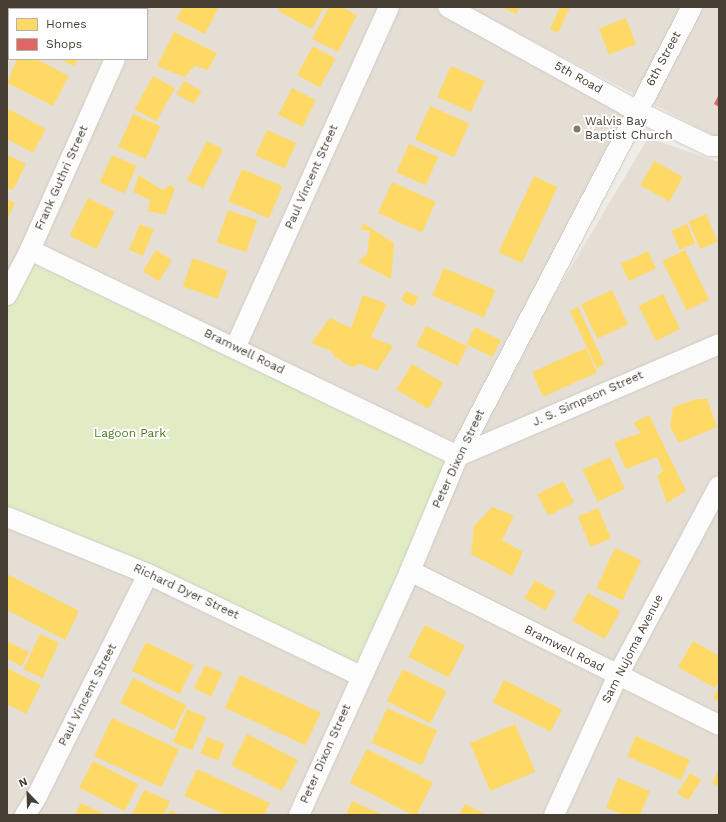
<!DOCTYPE html>
<style>
body{margin:0}
#map{position:relative;width:726px;height:822px;overflow:hidden;background:#f0ece8;font-family:"Work Sans",sans-serif}
div>[style]{position:absolute}
[style*='--x']{left:calc(var(--x)*1px);top:calc(var(--y)*1px);width:calc(var(--w)*1px);rotate:calc(var(--a)*1deg)}
.residential>*{inset:0;background:#e5ded4}
.green>*{inset:0;background:#e1ecc5}
.homes>*{inset:0;background:#ffd966;transform-origin:0 0}
.shops>*{inset:0;background:#e06666}
.roads{filter:drop-shadow(0 0 1px #cdc8c4) drop-shadow(0 0 1px #cdc8c4)}
.minor>*{height:20px;margin:-10px;padding:0 10px;transform-origin:10px;border-radius:10px;background:#fdfcfc}
.dots>*{width:11px;height:11px;translate:-50% -50%;box-sizing:border-box;border:2px solid #fff;border-radius:50%}
span{translate:-50% -50%;white-space:nowrap;text-align:center;line-height:1.15;-webkit-text-stroke:4px #fff;paint-order:stroke}
.street-label{font-size:12px;color:#463d33}
.poi-label{font-size:12px;color:#463d33}
.left{translate:0 -50%;text-align:left}
.park-label{font-size:12px;color:#4c7c22}
.frame{position:absolute;inset:0;border:8px solid #463d33;pointer-events:none}
.legend{position:absolute;left:8px;top:8px;width:140px;height:52px;box-sizing:border-box;background:#fff;border:1px solid #b5b1ad;margin:0;padding:5px 7px;list-style:none;font-size:12px;color:#463d33}
.legend li{display:flex;align-items:center;gap:8px;height:20px}
.legend b{width:20px;border:1px solid #b5b1ad}
.north{position:absolute;left:8px;top:774px;width:40px;height:40px;-webkit-text-stroke:3px #fff;paint-order:stroke;rotate:337deg;font-size:11px;font-weight:700;line-height:16px;text-align:center;color:#463d33}
.north::after{content:'';display:block;margin:auto;width:14px;height:18px;background:#463d33;clip-path:polygon(50% 0,100% 100%,50% 72%,0 100%)}
</style>
<div id="map">
<div class="residential">
<i style="clip-path:polygon(evenodd,7px 7px,440px 7px,640px 123px,466px 443px,648px 138px,719px 162px,719px 815px,7px 815px,7px 7px,9px 9px,147px 9px,147px 59px,9px 59px,9px 9px)"></i>
<i style="clip-path:polygon(468px 7px,719px 7px,719px 137px,714px 136px)"></i>
</div>
<div class="green">
<i style="clip-path:polygon(30px 250px,458px 456px,361px 676px,7px 517px,7px 295px)"></i>
</div>
<div class="homes">
<i style="clip-path:polygon(69px 7px,103px 7px,68px 9px)"></i>
<i style="clip-path:polygon(183px 7px,219px 7px,205px 34px,176px 19px)"></i>
<i style="clip-path:polygon(280px 7px,324px 7px,312px 29px,278px 11px)"></i>
<i style="clip-path:polygon(329px 7px,342px 7px,357px 15px,338px 52px,312px 39px)"></i>
<i style="clip-path:polygon(502px 7px,520px 7px,516px 14px)"></i>
<i style="clip-path:polygon(560px 7px,570px 7px,558px 33px,550px 29px)"></i>
<i style="left:626px;top:18px;width:28px;height:29px;rotate:69deg"></i>
<i style="clip-path:polygon(174px 32px,217px 53px,208px 70px,195px 66px,184px 77px,157px 66px)"></i>
<i style="left:313px;top:46px;width:26px;height:33px;rotate:29deg"></i>
<i style="clip-path:polygon(17px 59px,36px 59px,69px 76px,53px 106px,7px 83px)"></i>
<i style="clip-path:polygon(59px 59px,78px 59px,74px 66px)"></i>
<i style="left:451px;top:66px;width:37px;height:34px;rotate:24deg"></i>
<i style="left:153px;top:76px;width:25px;height:38px;rotate:29deg"></i>
<i style="left:184px;top:81px;width:20px;height:15px;rotate:30deg"></i>
<i style="left:292px;top:88px;width:27px;height:30px;rotate:27deg"></i>
<i style="left:430px;top:106px;width:43px;height:37px;rotate:24deg"></i>
<i style="clip-path:polygon(7px 108px,46px 129px,33px 153px,7px 139px)"></i>
<i style="left:133px;top:114px;width:30px;height:36px;rotate:24deg"></i>
<i style="left:267px;top:130px;width:32px;height:28px;rotate:24deg"></i>
<i style="left:207px;top:141px;width:18px;height:44px;rotate:27deg"></i>
<i style="left:409px;top:144px;width:32px;height:31px;rotate:24deg"></i>
<i style="clip-path:polygon(7px 155px,26px 164px,13px 190px,7px 188px)"></i>
<i style="left:112px;top:155px;width:27px;height:30px;rotate:24deg"></i>
<i style="left:654px;top:161px;width:33px;height:28px;rotate:29deg"></i>
<i style="left:242px;top:169px;width:44px;height:35px;rotate:23deg"></i>
<i style="clip-path:polygon(139px 175px,162px 190px,171px 185px,175px 189px,165px 215px,148px 211px,150px 200px,133px 192px)"></i>
<i style="left:534px;top:176px;width:26px;height:84px;rotate:25deg"></i>
<i style="left:392px;top:182px;width:48px;height:34px;rotate:24deg"></i>
<i style="left:88px;top:198px;width:30px;height:42px;rotate:26deg"></i>
<i style="clip-path:polygon(7px 199px,15px 203px,7px 220px)"></i>
<i style="left:228px;top:210px;width:31px;height:34px;rotate:19deg"></i>
<i style="left:706px;top:214px;width:30px;height:19px;rotate:67deg"></i>
<i style="clip-path:polygon(363px 223px,394px 243px,391px 279px,358px 262px,367px 254px,370px 231px,361px 230px)"></i>
<i style="left:140px;top:224px;width:15px;height:28px;rotate:23deg"></i>
<i style="left:687px;top:224px;width:21px;height:17px;rotate:67deg"></i>
<i style="left:156px;top:250px;width:19px;height:25px;rotate:32deg"></i>
<i style="left:685px;top:250px;width:55px;height:25px;rotate:64deg"></i>
<i style="left:648px;top:251px;width:19px;height:30px;rotate:65deg"></i>
<i style="left:193px;top:258px;width:37px;height:30px;rotate:20deg"></i>
<i style="left:444px;top:268px;width:56px;height:30px;rotate:23deg"></i>
<i style="left:612px;top:290px;width:38px;height:34px;rotate:65deg"></i>
<i style="clip-path:polygon(406px 291px,419px 297px,413px 307px,401px 300px)"></i>
<i style="left:663px;top:294px;width:39px;height:27px;rotate:64deg"></i>
<i style="clip-path:polygon(363px 295px,387px 304px,371px 337px,393px 346px,377px 371px,360px 364px,352px 367px,335px 357px,331px 351px,311px 343px,330px 318px,351px 328px)"></i>
<i style="left:578px;top:307px;width:63px;height:9px;rotate:65deg"></i>
<i style="left:426px;top:326px;width:46px;height:22px;rotate:26deg"></i>
<i style="left:475px;top:327px;width:29px;height:19px;rotate:27deg"></i>
<i style="left:586px;top:348px;width:27px;height:59px;rotate:66deg"></i>
<i style="left:412px;top:364px;width:37px;height:30px;rotate:31deg"></i>
<i style="clip-path:polygon(697px 399px,707px 399px,717px 427px,679px 443px,670px 427px,673px 407px)"></i>
<i style="clip-path:polygon(649px 415px,686px 491px,667px 503px,657px 476px,663px 471px,657px 457px,626px 469px,614px 442px,641px 433px,633px 423px)"></i>
<i style="left:610px;top:457px;width:35px;height:30px;rotate:65deg"></i>
<i style="left:563px;top:481px;width:24px;height:29px;rotate:62deg"></i>
<i style="clip-path:polygon(492px 507px,514px 516px,502px 540px,523px 552px,512px 576px,471px 554px,474px 526px)"></i>
<i style="left:598px;top:508px;width:33px;height:22px;rotate:67deg"></i>
<i style="left:615px;top:548px;width:29px;height:44px;rotate:25deg"></i>
<i style="clip-path:polygon(7px 574px,79px 611px,65px 640px,7px 610px)"></i>
<i style="left:535px;top:580px;width:24px;height:21px;rotate:30deg"></i>
<i style="left:588px;top:593px;width:37px;height:32px;rotate:29deg"></i>
<i style="left:425px;top:625px;width:45px;height:36px;rotate:27deg"></i>
<i style="left:40px;top:634px;width:21px;height:39px;rotate:25deg"></i>
<i style="clip-path:polygon(7px 641px,29px 652px,22px 666px,7px 659px)"></i>
<i style="clip-path:polygon(693px 641px,719px 656px,719px 681px,715px 688px,678px 667px)"></i>
<i style="left:146px;top:642px;width:53px;height:32px;rotate:26deg"></i>
<i style="left:205px;top:665px;width:19px;height:26px;rotate:25deg"></i>
<i style="clip-path:polygon(7px 668px,41px 685px,26px 714px,7px 704px)"></i>
<i style="left:403px;top:669px;width:49px;height:36px;rotate:27deg"></i>
<i style="left:240px;top:675px;width:89px;height:36px;rotate:25deg"></i>
<i style="left:133px;top:678px;width:60px;height:28px;rotate:27deg"></i>
<i style="left:504px;top:680px;width:65px;height:25px;rotate:27deg"></i>
<i style="clip-path:polygon(719px 687px,719px 702px,713px 698px)"></i>
<i style="left:387px;top:708px;width:55px;height:38px;rotate:24deg"></i>
<i style="left:187px;top:709px;width:21px;height:36px;rotate:23deg"></i>
<i style="left:112px;top:718px;width:74px;height:42px;rotate:25deg"></i>
<i style="left:515px;top:724px;width:52px;height:49px;rotate:67deg"></i>
<i style="left:247px;top:734px;width:57px;height:35px;rotate:27deg"></i>
<i style="left:636px;top:736px;width:59px;height:22px;rotate:24deg"></i>
<i style="left:207px;top:737px;width:19px;height:18px;rotate:21deg"></i>
<i style="left:367px;top:749px;width:74px;height:38px;rotate:27deg"></i>
<i style="left:93px;top:761px;width:51px;height:30px;rotate:27deg"></i>
<i style="clip-path:polygon(197px 769px,270px 803px,264px 815px,226px 815px,184px 796px)"></i>
<i style="clip-path:polygon(719px 770px,719px 787px,712px 783px)"></i>
<i style="left:690px;top:773px;width:13px;height:24px;rotate:32deg"></i>
<i style="clip-path:polygon(618px 778px,650px 791px,640px 815px,624px 815px,606px 808px)"></i>
<i style="clip-path:polygon(144px 790px,170px 801px,164px 815px,132px 815px)"></i>
<i style="clip-path:polygon(352px 801px,383px 815px,346px 815px)"></i>
<i style="clip-path:polygon(81px 803px,106px 815px,75px 815px)"></i>
<i style="clip-path:polygon(465px 804px,487px 815px,459px 815px)"></i>
<i style="clip-path:polygon(170px 810px,181px 815px,168px 815px)"></i>
</div>
<div class="shops">
<i style="clip-path:polygon(719px 94px,719px 107px,714px 104px)"></i>
</div>
<div class="roads">
<div class="minor">
<i style="--x:448;--y:7;--w:216;--a:28.8"></i>
<i style="--x:637;--y:111;--w:81;--a:25.6"></i>
<i style="--x:710;--y:146;--w:9;--a:0"></i>
<i style="--x:137;--y:9;--w:2;--a:-63"></i>
<i style="--x:30;--y:250;--w:475;--a:25.7"></i>
<i style="--x:458;--y:456;--w:284;--a:-23.2"></i>
<i style="--x:7;--y:295;--w:51;--a:-62.9"></i>
<i style="--x:30;--y:250;--w:209;--a:-66"></i>
<i style="--x:235;--y:348;--w:374;--a:-65.7"></i>
<i style="--x:7;--y:517;--w:152;--a:22"></i>
<i style="--x:148;--y:574;--w:236;--a:25.6"></i>
<i style="--x:410;--y:571;--w:345;--a:26.5"></i>
<i style="--x:25;--y:815;--w:20;--a:-57"></i>
<i style="--x:36;--y:798;--w:250;--a:-63.4"></i>
<i style="--x:299;--y:815;--w:268;--a:-65.5"></i>
<i style="--x:410;--y:571;--w:125;--a:-67.3"></i>
<i style="--x:458;--y:456;--w:506;--a:-62.47"></i>
<i style="--x:554;--y:815;--w:154;--a:-65.4"></i>
<i style="--x:618;--y:675;--w:214;--a:-61.9"></i>
</div>
</div>
<div class="dots">
<i style="left:577px;top:129px;background:#827a72"></i>
</div>
<div class="street-label">
<span style="left:664px;top:59px;rotate:-62deg">6th Street</span>
<span style="left:578px;top:78px;rotate:29deg">5th Road</span>
<span style="left:312px;top:177px;rotate:-66deg">Paul Vincent Street</span>
<span style="left:62px;top:178px;rotate:-66deg">Frank Guthri Street</span>
<span style="left:244px;top:352px;rotate:26deg">Bramwell Road</span>
<span style="left:588px;top:399px;rotate:-24deg">J. S. Simpson Street</span>
<span style="left:459px;top:459px;rotate:-65deg">Peter Dixon Street</span>
<span style="left:186px;top:592px;rotate:25deg">Richard Dyer Street</span>
<span style="left:564px;top:649px;rotate:27deg">Bramwell Road</span>
<span style="left:633px;top:649px;rotate:-63deg">Sam Nujoma Avenue</span>
<span style="left:88px;top:695px;rotate:-63deg">Paul Vincent Street</span>
<span style="left:326px;top:754px;rotate:-66deg">Peter Dixon Street</span>
</div>
<div class="poi-label">
<span class="left" style="left:585px;top:129px">Walvis Bay<br>Baptist Church</span>
</div>
<div class="park-label">
<span style="left:130px;top:434px">Lagoon Park</span>
</div>
<div class="frame"></div>
<ul class="legend">
<li><b style="height:11px;background:#ffd966"></b>Homes</li>
<li><b style="height:11px;background:#e06666"></b>Shops</li>
</ul>
<div class="north">N</div>
</div>
